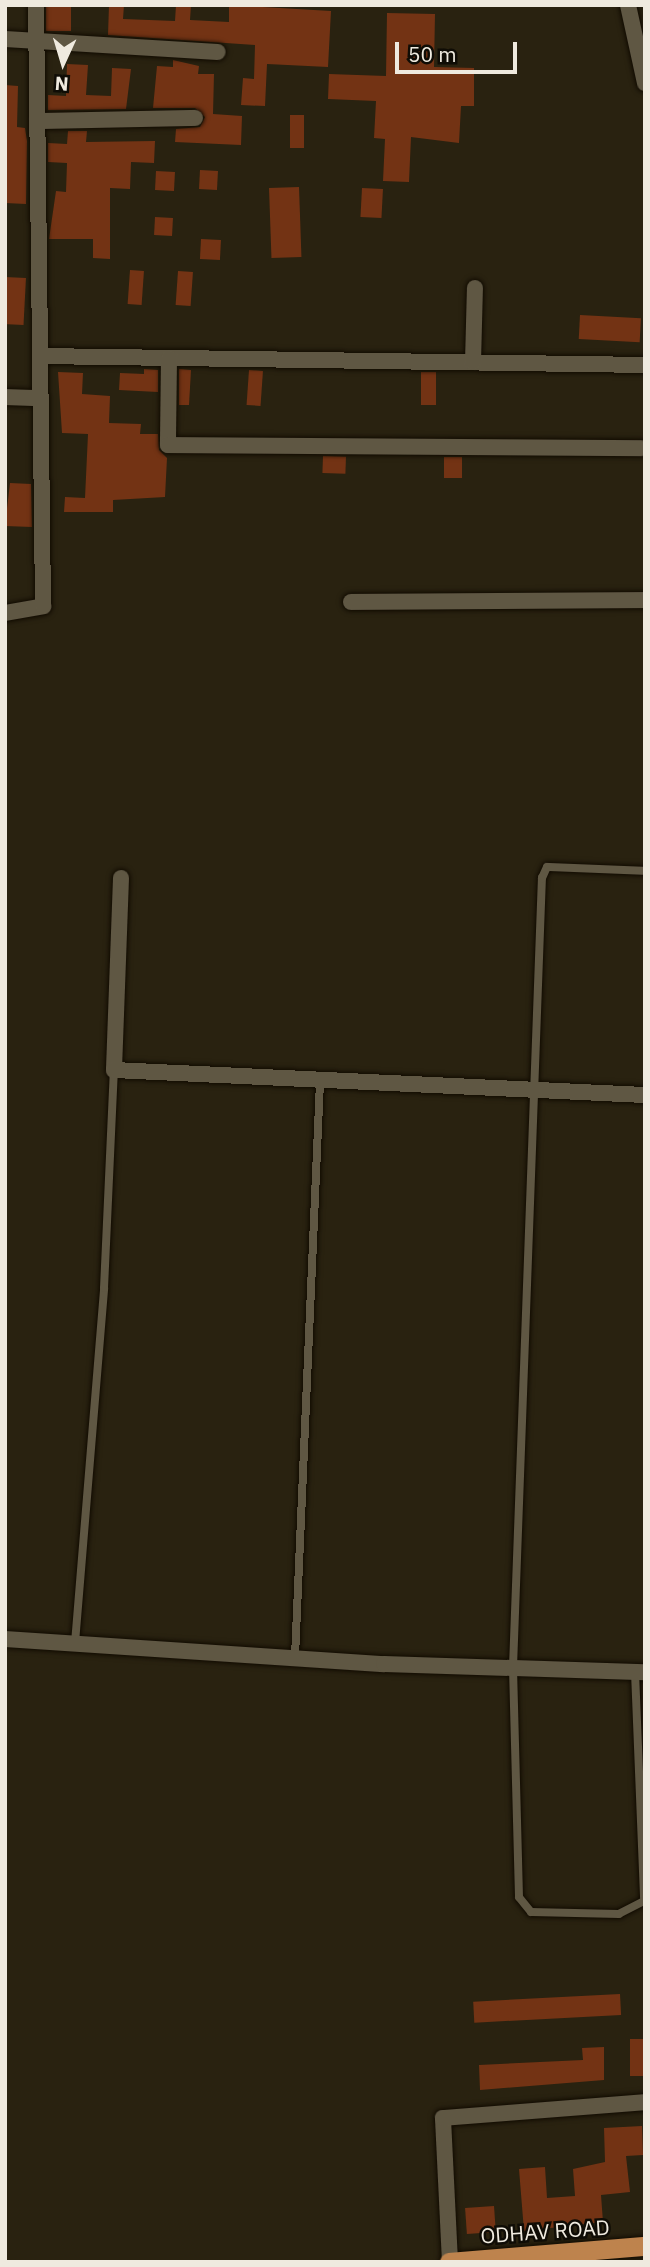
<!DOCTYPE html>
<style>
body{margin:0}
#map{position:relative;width:650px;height:2267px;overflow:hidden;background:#292210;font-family:"IBM Plex Sans",sans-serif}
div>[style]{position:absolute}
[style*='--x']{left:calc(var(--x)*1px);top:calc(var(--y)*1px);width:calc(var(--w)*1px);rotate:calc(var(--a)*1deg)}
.building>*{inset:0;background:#733314;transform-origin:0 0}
.roads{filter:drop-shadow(0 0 2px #110b00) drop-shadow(0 0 2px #110b00)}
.service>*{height:8px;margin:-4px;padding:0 4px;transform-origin:4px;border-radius:4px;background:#5f5743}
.minor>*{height:16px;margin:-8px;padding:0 8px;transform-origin:8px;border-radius:8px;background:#5f5743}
.primary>*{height:19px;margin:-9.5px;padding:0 9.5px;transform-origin:9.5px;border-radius:9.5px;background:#be834d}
span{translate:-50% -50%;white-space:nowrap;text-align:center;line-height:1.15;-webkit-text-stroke:5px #0f0c05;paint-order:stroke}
.street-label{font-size:21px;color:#efeadf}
.frame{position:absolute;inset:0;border:7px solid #efeadf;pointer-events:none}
.north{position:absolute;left:28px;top:28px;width:70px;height:70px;-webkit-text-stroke:5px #0f0c05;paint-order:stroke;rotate:184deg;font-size:19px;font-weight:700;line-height:28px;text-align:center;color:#efeadf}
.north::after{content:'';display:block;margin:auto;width:24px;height:32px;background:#efeadf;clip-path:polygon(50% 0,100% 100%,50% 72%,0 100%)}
.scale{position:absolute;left:395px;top:42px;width:122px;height:32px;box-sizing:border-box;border:4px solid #efeadf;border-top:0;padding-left:9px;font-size:21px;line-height:24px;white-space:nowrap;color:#efeadf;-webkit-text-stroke:5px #0f0c05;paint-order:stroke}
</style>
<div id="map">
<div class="building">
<i style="left:46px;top:5px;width:25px;height:26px"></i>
<i style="clip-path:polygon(109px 5px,124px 5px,123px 19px,175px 21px,176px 5px,191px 5px,190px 20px,229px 22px,229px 5px,331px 11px,328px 67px,267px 64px,265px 106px,241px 105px,243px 78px,254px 79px,255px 45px,108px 35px)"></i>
<i style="clip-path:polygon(387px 13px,435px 14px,434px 67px,474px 68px,474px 106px,461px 106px,459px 143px,411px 137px,409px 182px,383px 181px,385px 139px,374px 138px,376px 101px,328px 99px,329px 74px,386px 76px)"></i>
<i style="clip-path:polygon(173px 60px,199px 66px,198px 74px,214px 74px,213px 114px,242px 116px,241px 145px,175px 142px,176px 129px,200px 127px,205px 117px,195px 108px,153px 108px,157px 66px,173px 67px)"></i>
<i style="clip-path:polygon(67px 64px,88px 65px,86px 95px,111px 96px,112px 68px,131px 69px,126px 109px,48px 110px,48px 95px,66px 96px)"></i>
<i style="clip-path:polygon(5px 85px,18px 86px,17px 127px,25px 128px,27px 141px,26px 204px,5px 203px)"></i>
<i style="left:290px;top:115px;width:14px;height:33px"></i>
<i style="clip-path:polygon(68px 131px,87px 131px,86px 142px,155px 141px,154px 163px,131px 162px,130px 189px,110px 188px,110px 259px,93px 258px,93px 239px,49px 239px,56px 191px,66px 192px,67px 163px,48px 162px,48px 143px,67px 144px)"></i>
<i style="left:200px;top:170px;width:18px;height:19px;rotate:3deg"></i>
<i style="left:156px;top:171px;width:19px;height:19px;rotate:3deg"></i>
<i style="left:299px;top:187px;width:70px;height:30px;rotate:88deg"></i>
<i style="left:362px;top:188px;width:21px;height:29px;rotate:3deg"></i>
<i style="left:155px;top:217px;width:18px;height:18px;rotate:3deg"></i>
<i style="left:201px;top:239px;width:20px;height:20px;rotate:3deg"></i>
<i style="left:130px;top:270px;width:14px;height:34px;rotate:4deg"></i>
<i style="left:178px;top:271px;width:15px;height:34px;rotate:4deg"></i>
<i style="left:5px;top:277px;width:21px;height:47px;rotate:3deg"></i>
<i style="left:580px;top:315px;width:61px;height:24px;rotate:3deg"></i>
<i style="clip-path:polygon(144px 369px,158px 370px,158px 392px,119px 390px,120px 373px,144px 374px)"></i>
<i style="clip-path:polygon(179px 369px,191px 370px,189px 405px,179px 405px)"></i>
<i style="left:249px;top:370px;width:14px;height:35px;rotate:4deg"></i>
<i style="clip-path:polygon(58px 372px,83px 373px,82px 394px,110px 396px,109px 423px,141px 424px,140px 434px,158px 434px,159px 450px,167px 458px,165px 497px,113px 500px,113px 512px,64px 512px,65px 497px,85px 498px,88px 434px,62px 433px)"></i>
<i style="left:421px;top:372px;width:15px;height:33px"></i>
<i style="left:323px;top:456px;width:23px;height:17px;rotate:2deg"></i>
<i style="left:444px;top:457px;width:18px;height:21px"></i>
<i style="clip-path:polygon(10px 483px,31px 484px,32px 527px,5px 526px)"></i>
<i style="left:620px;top:1994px;width:21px;height:147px;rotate:87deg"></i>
<i style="left:645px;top:2039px;width:37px;height:15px;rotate:90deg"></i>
<i style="clip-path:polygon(604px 2047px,604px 2080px,480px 2090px,479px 2065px,583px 2060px,582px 2048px)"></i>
<i style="clip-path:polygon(642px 2126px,643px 2155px,626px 2156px,630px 2192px,601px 2195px,603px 2222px,524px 2231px,519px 2169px,545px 2167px,547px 2198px,575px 2196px,573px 2169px,605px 2162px,604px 2128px)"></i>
<i style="left:494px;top:2206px;width:26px;height:29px;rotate:86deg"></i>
</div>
<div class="roads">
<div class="service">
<i style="--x:75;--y:1643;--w:356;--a:-85.3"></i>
<i style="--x:104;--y:1288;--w:218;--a:-87.4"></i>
<i style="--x:295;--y:1657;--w:577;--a:-87.51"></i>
<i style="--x:635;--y:1672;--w:229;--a:87.7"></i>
<i style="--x:644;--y:1901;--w:28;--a:153"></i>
<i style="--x:619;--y:1914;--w:88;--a:-178.7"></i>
<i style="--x:531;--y:1912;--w:19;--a:-129"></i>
<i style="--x:519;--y:1897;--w:230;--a:-91.5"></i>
<i style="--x:513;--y:1667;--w:790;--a:-87.9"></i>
<i style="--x:542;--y:878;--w:12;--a:-66"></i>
<i style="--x:547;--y:867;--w:98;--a:2.3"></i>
</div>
<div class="minor">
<i style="--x:628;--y:5;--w:80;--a:77.7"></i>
<i style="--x:5;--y:39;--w:213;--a:3.5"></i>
<i style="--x:37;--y:121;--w:158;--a:-1.1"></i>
<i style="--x:40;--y:356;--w:605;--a:0.85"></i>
<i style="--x:169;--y:358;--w:87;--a:90.7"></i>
<i style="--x:168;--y:445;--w:473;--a:0.4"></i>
<i style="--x:473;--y:362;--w:74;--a:-88.5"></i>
<i style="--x:5;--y:397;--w:35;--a:2"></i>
<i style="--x:351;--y:602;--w:294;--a:-0.4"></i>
<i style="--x:5;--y:613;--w:39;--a:-10"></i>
<i style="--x:43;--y:606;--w:601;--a:-90.67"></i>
<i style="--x:121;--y:878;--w:192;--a:92.1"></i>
<i style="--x:114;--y:1070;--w:532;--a:2.7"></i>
<i style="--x:5;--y:1639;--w:380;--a:3.8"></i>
<i style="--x:384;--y:1664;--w:261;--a:1.8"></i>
<i style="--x:450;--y:2262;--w:144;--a:-92.8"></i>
<i style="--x:443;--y:2118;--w:203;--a:-4.5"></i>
</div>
<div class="primary">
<i style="--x:449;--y:2262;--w:197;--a:-4.7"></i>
</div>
</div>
<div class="street-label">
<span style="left:545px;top:2231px;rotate:-4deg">ODHAV ROAD</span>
</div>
<div class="frame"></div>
<div class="north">N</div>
<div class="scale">50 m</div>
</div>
